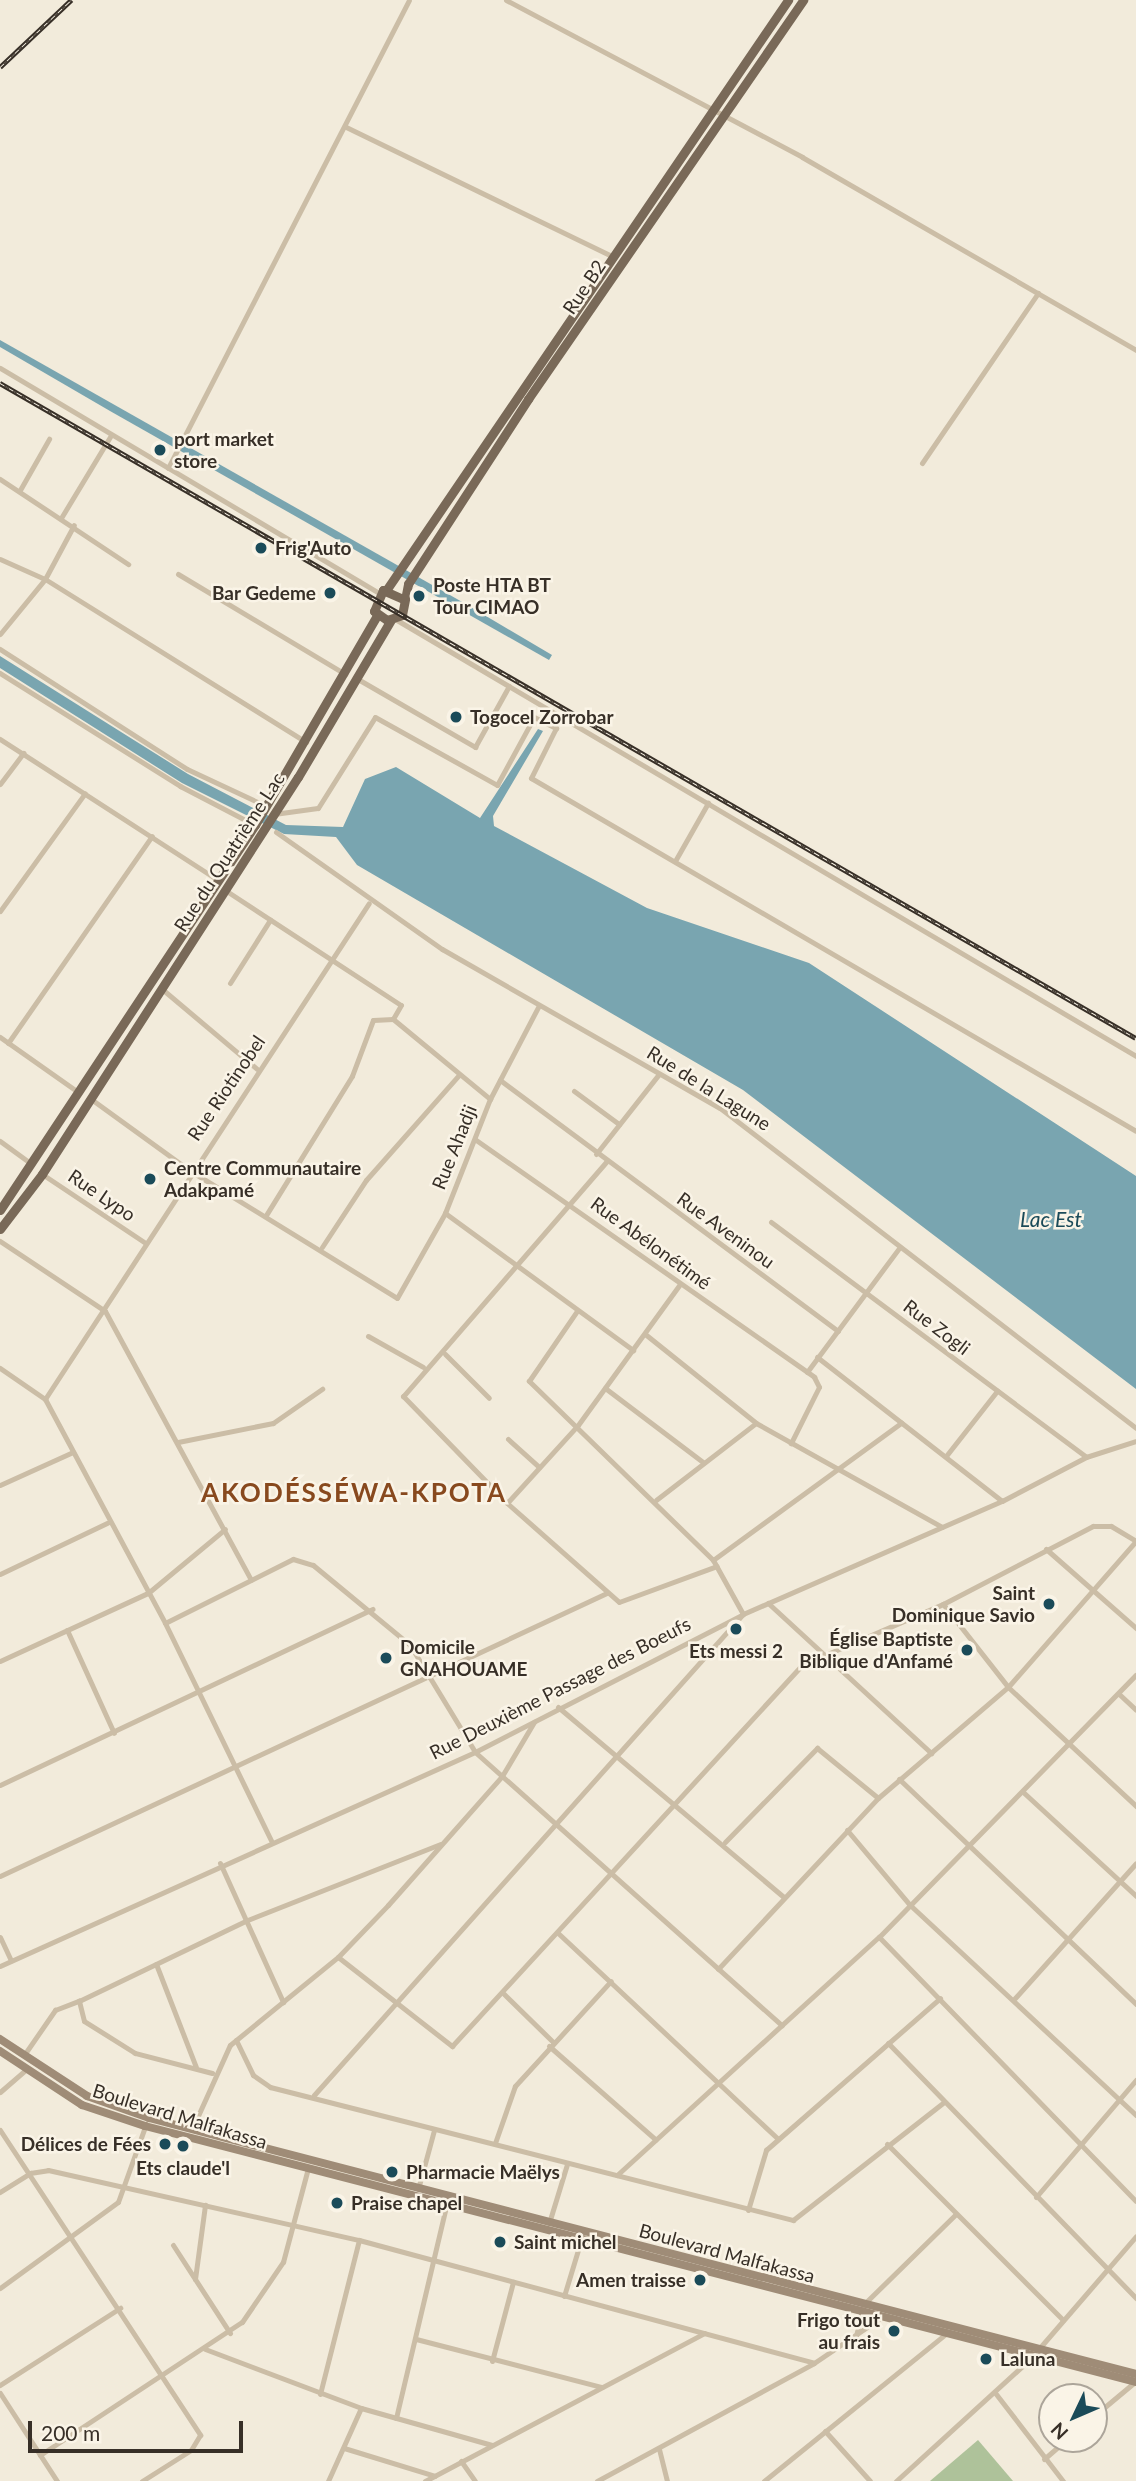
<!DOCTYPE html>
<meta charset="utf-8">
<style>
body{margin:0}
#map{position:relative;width:1136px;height:2481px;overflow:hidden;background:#f2ebdb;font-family:Lato,sans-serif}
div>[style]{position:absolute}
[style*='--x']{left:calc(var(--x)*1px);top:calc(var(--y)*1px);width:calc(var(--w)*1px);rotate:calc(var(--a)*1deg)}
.green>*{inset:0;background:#aec29a}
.water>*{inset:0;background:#79a5b0}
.street>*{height:5px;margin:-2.5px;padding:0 2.5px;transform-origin:2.5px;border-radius:2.5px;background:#cbbda6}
.secondary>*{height:8px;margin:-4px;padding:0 4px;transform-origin:4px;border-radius:4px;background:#9f8c77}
.primary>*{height:9px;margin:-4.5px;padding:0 4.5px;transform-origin:4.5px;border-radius:4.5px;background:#796958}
.rail>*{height:4.5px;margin-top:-2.25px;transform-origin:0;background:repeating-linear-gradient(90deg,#faf4e7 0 5px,#372f27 0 10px);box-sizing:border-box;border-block:2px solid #372f27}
.dots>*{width:19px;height:19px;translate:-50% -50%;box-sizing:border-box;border:4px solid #faf4e7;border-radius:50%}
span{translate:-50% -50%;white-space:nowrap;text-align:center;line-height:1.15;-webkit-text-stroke:5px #faf4e7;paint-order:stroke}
.street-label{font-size:19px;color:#372f27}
.poi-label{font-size:19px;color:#372f27;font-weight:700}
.left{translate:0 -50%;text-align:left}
.right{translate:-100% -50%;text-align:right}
.water-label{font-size:21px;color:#1b4b59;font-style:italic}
.district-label{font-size:26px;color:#88491e;font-weight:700;letter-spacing:2px}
.north{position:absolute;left:1038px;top:2383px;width:70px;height:70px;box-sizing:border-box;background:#faf4e7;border:2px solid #aca59a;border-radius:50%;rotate:226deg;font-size:19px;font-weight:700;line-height:28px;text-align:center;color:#372f27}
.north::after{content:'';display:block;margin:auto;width:24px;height:32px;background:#1b4b59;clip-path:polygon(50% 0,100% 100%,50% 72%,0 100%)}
.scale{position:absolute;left:28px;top:2421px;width:215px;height:32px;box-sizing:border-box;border:4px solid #372f27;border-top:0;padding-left:9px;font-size:21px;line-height:24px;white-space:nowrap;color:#372f27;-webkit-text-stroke:5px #faf4e7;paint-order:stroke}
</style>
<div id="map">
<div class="green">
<i style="clip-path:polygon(978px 2440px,1013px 2481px,930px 2481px)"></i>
</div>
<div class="water">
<i style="clip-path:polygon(0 340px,464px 603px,552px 655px,549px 660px,110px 411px,0 347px)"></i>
<i style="clip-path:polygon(0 656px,188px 774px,286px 825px,343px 827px,365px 779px,396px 767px,480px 818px,538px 729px,543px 731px,493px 816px,494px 826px,647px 908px,809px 963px,1136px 1176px,1136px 1389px,743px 1090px,357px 865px,336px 837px,284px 834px,182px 783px,0 668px)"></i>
</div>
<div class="street">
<i style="--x:506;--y:0;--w:335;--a:27.9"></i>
<i style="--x:802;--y:157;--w:386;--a:30"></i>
<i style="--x:346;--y:127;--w:296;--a:25.9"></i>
<i style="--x:0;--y:368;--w:441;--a:30.7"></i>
<i style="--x:922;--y:463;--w:206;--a:-55.7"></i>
<i style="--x:168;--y:468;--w:526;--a:-62.75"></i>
<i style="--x:0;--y:479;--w:154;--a:33.6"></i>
<i style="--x:20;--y:490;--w:59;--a:-60.4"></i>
<i style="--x:61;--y:518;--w:97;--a:-58.9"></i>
<i style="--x:0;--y:559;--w:49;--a:24"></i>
<i style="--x:45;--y:579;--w:308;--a:32"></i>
<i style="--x:178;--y:574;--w:195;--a:30.9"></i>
<i style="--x:395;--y:619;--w:860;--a:30.53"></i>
<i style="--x:0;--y:634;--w:71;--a:-50.7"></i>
<i style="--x:45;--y:579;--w:61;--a:-61.8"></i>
<i style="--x:0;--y:649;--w:222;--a:32.7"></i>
<i style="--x:187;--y:769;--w:87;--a:25.1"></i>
<i style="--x:0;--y:673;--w:213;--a:32.1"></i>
<i style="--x:180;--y:786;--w:85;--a:27.5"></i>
<i style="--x:356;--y:678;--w:138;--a:30.1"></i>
<i style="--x:475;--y:747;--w:70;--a:-60.9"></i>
<i style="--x:0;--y:739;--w:260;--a:32.9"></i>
<i style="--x:0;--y:784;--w:39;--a:-53"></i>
<i style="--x:274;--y:814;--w:44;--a:-7.8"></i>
<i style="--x:318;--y:808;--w:107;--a:-57.9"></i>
<i style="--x:375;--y:717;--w:140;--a:29.1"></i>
<i style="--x:497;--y:785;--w:77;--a:-61.4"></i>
<i style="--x:534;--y:717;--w:25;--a:27"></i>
<i style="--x:556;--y:728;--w:56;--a:116.6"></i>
<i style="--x:531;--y:778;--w:700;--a:30.26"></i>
<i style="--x:276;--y:832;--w:203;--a:35.2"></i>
<i style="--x:442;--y:949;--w:320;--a:29.8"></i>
<i style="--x:720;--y:1108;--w:525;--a:37.57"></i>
<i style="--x:675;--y:861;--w:67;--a:-60.4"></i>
<i style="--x:225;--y:890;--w:210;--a:33.2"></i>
<i style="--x:401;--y:1005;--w:16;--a:120"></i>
<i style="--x:393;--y:1019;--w:20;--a:177"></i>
<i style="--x:373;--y:1020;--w:60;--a:110.6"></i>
<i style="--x:352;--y:1076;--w:163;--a:121.7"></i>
<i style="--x:0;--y:911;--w:145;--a:-54.2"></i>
<i style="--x:230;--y:983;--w:75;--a:-57.6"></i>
<i style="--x:162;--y:989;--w:124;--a:40.1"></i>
<i style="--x:393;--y:1019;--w:126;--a:39.5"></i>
<i style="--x:0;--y:1037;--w:95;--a:35.2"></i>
<i style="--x:8;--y:1043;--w:252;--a:-55.2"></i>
<i style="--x:500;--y:1080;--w:421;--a:36.6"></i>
<i style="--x:574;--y:1091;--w:56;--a:36.3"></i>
<i style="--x:91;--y:1099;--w:121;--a:35.9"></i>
<i style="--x:189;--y:1170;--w:244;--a:31.6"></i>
<i style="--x:397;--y:1298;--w:98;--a:-60.5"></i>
<i style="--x:445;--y:1213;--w:123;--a:-68.5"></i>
<i style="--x:490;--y:1099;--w:104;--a:-62.4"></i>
<i style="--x:476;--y:1140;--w:413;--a:35"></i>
<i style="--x:814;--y:1377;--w:11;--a:63"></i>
<i style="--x:819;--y:1387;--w:63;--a:116.6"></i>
<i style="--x:0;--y:1141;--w:39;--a:36"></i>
<i style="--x:596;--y:1154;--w:102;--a:-51.8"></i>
<i style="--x:606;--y:1162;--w:310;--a:130.9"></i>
<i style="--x:403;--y:1396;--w:149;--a:45.8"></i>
<i style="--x:507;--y:1503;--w:149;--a:41.5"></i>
<i style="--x:619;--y:1602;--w:104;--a:-20.2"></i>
<i style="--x:42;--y:1174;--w:123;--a:33.7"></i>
<i style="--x:445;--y:1213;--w:233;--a:36.1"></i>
<i style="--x:771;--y:1222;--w:393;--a:36.7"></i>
<i style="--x:0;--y:1241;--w:126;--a:33.7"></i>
<i style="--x:105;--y:1311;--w:306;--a:61.5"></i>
<i style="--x:322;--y:1247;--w:80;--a:-56.7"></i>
<i style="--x:366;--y:1180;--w:140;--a:-48.5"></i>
<i style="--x:645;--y:1334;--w:142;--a:38.7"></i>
<i style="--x:756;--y:1423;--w:213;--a:29.2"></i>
<i style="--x:368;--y:1336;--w:63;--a:29.4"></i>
<i style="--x:445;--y:1354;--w:62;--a:45"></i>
<i style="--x:817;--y:1357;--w:234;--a:37.9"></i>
<i style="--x:0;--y:1368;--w:55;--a:34.6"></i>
<i style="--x:45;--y:1399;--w:254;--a:61.8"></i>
<i style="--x:165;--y:1623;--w:242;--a:64"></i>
<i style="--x:807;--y:1372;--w:154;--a:-53.4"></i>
<i style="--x:605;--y:1388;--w:123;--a:37.1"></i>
<i style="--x:45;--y:1399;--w:592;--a:-56.85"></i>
<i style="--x:508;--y:1439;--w:42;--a:42.1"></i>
<i style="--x:178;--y:1442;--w:97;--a:-11.3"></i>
<i style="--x:273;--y:1423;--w:60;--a:-34.8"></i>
<i style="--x:946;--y:1456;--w:83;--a:-51.9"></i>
<i style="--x:0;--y:1485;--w:80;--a:-24.3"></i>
<i style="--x:656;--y:1500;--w:126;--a:-37.6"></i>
<i style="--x:507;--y:1503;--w:105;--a:-47.7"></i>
<i style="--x:578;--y:1425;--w:174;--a:-54.1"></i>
<i style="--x:1046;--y:1549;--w:120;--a:41.3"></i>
<i style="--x:713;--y:1560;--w:233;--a:-36.1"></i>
<i style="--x:0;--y:1574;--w:119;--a:-25.5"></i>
<i style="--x:768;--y:1603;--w:222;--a:42.6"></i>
<i style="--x:943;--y:1604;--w:105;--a:51.9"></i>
<i style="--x:1008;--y:1687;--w:175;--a:42.9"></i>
<i style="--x:165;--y:1623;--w:143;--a:-26.6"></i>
<i style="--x:293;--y:1559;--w:21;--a:17"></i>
<i style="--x:313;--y:1565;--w:126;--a:39.5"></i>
<i style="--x:410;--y:1645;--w:125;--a:58.7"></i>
<i style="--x:475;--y:1752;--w:411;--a:41.7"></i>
<i style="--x:67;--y:1630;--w:113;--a:65.5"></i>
<i style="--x:0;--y:1661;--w:163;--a:-24.7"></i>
<i style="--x:148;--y:1593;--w:100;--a:-39.7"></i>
<i style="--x:1119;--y:1694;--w:23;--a:43"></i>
<i style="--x:558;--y:1707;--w:295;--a:40.1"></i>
<i style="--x:899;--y:1779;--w:327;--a:43.5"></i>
<i style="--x:0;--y:1785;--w:412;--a:-25.3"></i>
<i style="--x:1023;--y:1792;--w:154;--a:42.6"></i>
<i style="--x:847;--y:1830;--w:98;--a:50"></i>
<i style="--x:910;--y:1905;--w:309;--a:42.9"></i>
<i style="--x:725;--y:1842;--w:132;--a:-45.6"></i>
<i style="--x:817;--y:1748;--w:79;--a:39.3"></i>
<i style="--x:220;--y:1863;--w:153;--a:65.6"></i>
<i style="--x:0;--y:1876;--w:670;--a:-25"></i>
<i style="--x:559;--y:1934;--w:299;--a:43.1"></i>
<i style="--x:0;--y:1937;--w:26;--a:65"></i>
<i style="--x:879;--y:1937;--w:368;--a:45.8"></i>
<i style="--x:338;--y:1957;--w:145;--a:38"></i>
<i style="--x:452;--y:2046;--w:517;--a:-47.43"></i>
<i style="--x:802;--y:1665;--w:154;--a:-23.4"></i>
<i style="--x:943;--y:1604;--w:169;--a:-27.5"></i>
<i style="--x:1093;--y:1526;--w:18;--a:0"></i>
<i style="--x:1111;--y:1526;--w:29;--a:31"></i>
<i style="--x:156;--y:1964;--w:110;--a:68.8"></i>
<i style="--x:0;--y:1966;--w:521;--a:-24.25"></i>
<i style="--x:475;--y:1752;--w:301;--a:-27.2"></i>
<i style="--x:743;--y:1614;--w:283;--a:-23.6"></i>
<i style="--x:1002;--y:1501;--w:95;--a:-27.6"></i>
<i style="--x:1086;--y:1457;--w:52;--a:-17.7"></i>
<i style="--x:718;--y:1969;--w:234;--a:-46.9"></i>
<i style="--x:878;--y:1798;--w:171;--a:-40.5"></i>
<i style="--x:1008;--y:1687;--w:194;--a:-48.8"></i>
<i style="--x:504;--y:1994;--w:69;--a:44.4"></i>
<i style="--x:1015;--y:1998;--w:181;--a:-48.1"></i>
<i style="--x:236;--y:2040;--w:39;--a:64"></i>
<i style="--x:253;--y:2075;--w:21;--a:35"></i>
<i style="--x:270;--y:2087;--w:540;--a:14.27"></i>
<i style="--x:793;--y:2220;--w:190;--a:-38"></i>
<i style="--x:888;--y:2043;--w:356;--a:45.8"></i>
<i style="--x:549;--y:2046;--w:142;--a:41.3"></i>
<i style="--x:24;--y:2055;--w:55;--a:-55.4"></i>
<i style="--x:55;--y:2010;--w:26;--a:-21"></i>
<i style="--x:212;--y:2073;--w:80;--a:-165.4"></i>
<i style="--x:135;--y:2053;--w:60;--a:-147.9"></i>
<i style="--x:84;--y:2021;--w:21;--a:-104"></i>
<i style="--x:79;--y:2001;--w:184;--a:-25.7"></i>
<i style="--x:245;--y:1921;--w:210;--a:-21.5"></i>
<i style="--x:0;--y:2092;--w:35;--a:-41"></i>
<i style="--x:314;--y:2095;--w:645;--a:-48.27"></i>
<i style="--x:743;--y:1614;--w:62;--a:-119.1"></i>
<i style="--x:713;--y:1560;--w:257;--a:-135.8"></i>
<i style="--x:529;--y:1381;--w:85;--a:-55.6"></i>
<i style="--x:192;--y:2129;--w:92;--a:-65.7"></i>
<i style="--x:230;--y:2045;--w:139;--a:-39.2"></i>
<i style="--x:338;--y:1957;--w:72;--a:-46.1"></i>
<i style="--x:388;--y:1905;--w:172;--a:-48.5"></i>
<i style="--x:502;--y:1776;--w:63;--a:-59.3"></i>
<i style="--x:0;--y:2130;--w:365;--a:56.7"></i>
<i style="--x:200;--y:2435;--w:17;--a:121"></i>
<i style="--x:191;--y:2450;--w:58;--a:147.7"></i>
<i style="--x:495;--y:2143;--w:60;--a:-70.7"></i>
<i style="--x:515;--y:2086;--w:142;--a:-47.6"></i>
<i style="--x:887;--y:2144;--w:249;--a:45"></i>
<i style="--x:617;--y:2175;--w:354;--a:-42.3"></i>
<i style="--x:879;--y:1937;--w:367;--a:-45.6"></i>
<i style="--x:418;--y:2189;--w:61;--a:-74.8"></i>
<i style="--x:0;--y:2192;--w:36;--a:-32"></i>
<i style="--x:30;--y:2173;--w:18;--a:-9"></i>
<i style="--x:48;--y:2170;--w:319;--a:12.7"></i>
<i style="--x:359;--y:2240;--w:471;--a:15.1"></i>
<i style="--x:1036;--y:2197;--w:154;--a:-49.5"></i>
<i style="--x:748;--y:2210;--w:63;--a:-73.3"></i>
<i style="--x:766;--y:2150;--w:231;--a:-41.1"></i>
<i style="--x:549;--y:2223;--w:62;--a:-73"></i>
<i style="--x:173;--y:2245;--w:105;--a:57.1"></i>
<i style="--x:195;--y:2279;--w:75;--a:-82.3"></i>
<i style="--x:0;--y:2288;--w:146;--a:-36.1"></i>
<i style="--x:118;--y:2202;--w:83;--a:-70.3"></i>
<i style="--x:564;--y:2296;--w:59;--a:-73.1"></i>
<i style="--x:856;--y:2336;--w:32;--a:-77"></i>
<i style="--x:863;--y:2305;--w:130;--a:-44.4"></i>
<i style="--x:416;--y:2339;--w:192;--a:14.5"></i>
<i style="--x:205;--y:2349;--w:167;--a:20.7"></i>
<i style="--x:361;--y:2408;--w:136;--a:15.8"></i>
<i style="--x:492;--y:2361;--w:82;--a:-75.1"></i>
<i style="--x:0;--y:2385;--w:143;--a:-32.7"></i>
<i style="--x:0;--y:2393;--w:105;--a:57.1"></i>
<i style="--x:320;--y:2394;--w:159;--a:-75.8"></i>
<i style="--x:996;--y:2394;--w:110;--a:52.4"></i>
<i style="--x:1094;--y:2416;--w:55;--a:-39.8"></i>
<i style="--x:396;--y:2418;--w:221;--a:-76.7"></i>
<i style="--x:825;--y:2431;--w:67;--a:48"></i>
<i style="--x:344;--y:2448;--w:95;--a:17.1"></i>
<i style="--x:659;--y:2449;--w:33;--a:76"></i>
<i style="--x:40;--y:2455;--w:242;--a:-33.4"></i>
<i style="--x:242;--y:2322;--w:73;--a:-55.7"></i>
<i style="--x:283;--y:2262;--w:97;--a:-75.1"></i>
<i style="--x:1044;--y:2459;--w:30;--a:-41"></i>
<i style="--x:461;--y:2461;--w:24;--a:55"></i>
<i style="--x:328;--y:2481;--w:80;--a:-65.7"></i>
<i style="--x:425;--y:2481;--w:316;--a:-27.9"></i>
<i style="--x:597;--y:2481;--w:247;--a:-28.5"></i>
<i style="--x:814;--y:2363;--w:82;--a:-34.1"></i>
<i style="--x:764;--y:2481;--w:235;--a:-39"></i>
<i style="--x:896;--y:2481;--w:181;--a:-42.3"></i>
<i style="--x:1030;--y:2359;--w:162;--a:-49.2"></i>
</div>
<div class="secondary">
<i style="--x:0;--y:2039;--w:104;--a:33.2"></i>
<i style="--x:87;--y:2096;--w:66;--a:19.5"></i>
<i style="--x:149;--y:2118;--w:1020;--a:14.54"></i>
<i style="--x:0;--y:2051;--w:98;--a:33.4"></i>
<i style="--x:82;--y:2105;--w:66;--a:18.4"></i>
<i style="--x:145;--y:2126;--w:1024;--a:14.48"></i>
</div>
<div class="primary">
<i style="--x:387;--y:589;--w:713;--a:-55.75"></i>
<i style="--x:403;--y:599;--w:22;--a:-156"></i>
<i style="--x:383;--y:590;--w:23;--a:113"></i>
<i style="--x:374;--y:611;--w:16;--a:35"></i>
<i style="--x:387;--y:620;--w:16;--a:-18"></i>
<i style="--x:402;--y:615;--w:32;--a:-79"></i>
<i style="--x:408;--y:584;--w:221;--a:-57"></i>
<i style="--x:528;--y:399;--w:485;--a:-55.4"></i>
<i style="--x:0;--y:1210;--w:462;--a:-56.5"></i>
<i style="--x:255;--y:825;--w:243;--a:-59.8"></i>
<i style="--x:0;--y:1229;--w:69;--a:-52.6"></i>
<i style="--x:42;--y:1174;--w:472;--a:-57.2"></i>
<i style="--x:298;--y:777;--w:182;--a:-59.4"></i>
</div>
<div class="rail">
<i style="--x:0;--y:67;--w:98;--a:-43.3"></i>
<i style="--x:0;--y:383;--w:1311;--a:29.97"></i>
</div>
<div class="dots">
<i style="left:160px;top:450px;background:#1b4b59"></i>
<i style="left:261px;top:548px;background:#1b4b59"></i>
<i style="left:330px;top:593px;background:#1b4b59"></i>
<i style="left:419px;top:596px;background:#1b4b59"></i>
<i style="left:456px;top:717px;background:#1b4b59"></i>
<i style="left:150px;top:1179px;background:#1b4b59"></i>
<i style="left:1049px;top:1604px;background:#1b4b59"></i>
<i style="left:736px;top:1629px;background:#1b4b59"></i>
<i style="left:967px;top:1650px;background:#1b4b59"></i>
<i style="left:386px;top:1658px;background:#1b4b59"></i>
<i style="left:165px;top:2144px;background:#1b4b59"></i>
<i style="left:183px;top:2146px;background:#1b4b59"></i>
<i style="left:392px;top:2172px;background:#1b4b59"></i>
<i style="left:337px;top:2203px;background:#1b4b59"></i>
<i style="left:500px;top:2242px;background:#1b4b59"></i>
<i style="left:700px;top:2280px;background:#1b4b59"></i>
<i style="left:894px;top:2331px;background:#1b4b59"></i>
<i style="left:986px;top:2359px;background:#1b4b59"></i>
</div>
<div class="street-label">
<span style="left:584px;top:287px;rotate:-56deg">Rue B2</span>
<span style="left:229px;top:852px;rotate:-57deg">Rue du Quatrième Lac</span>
<span style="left:226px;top:1088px;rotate:-56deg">Rue Riotinobel</span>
<span style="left:709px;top:1088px;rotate:32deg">Rue de la Lagune</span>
<span style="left:454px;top:1147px;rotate:-68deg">Rue Ahadji</span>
<span style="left:102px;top:1195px;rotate:34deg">Rue Lypo</span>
<span style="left:726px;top:1230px;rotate:36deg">Rue Aveninou</span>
<span style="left:651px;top:1243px;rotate:36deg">Rue Abélonétimé</span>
<span style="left:937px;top:1327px;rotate:37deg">Rue Zogli</span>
<span style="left:560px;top:1688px;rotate:-27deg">Rue Deuxième Passage des Boeufs</span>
<span style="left:180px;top:2116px;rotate:17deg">Boulevard Malfakassa</span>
<span style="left:727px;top:2253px;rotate:15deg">Boulevard Malfakassa</span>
</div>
<div class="poi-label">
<span class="left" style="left:174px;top:450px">port market<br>store</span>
<span class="left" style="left:275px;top:548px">Frig'Auto</span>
<span class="left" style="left:433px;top:596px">Poste HTA BT<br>Tour CIMAO</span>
<span class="right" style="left:316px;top:593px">Bar Gedeme</span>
<span class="left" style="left:470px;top:717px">Togocel Zorrobar</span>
<span class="left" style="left:164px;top:1179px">Centre Communautaire<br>Adakpamé</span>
<span class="right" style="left:1035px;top:1604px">Saint<br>Dominique Savio</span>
<span class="right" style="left:953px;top:1650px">Église Baptiste<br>Biblique d'Anfamé</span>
<span class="left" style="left:400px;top:1658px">Domicile<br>GNAHOUAME</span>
<span style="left:736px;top:1651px">Ets messi 2</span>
<span class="right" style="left:151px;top:2144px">Délices de Fées</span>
<span style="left:183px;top:2168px">Ets claude'l</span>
<span class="left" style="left:406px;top:2172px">Pharmacie Maëlys</span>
<span class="left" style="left:351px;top:2203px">Praise chapel</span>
<span class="left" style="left:514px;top:2242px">Saint michel</span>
<span class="right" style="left:686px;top:2280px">Amen traisse</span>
<span class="right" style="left:880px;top:2331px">Frigo tout<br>au frais</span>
<span class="left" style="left:1000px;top:2359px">Laluna</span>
</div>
<div class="water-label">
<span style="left:1051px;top:1219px">Lac Est</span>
</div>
<div class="district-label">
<span style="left:354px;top:1493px">AKODÉSSÉWA-KPOTA</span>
</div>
<div class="north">N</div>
<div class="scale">200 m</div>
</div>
